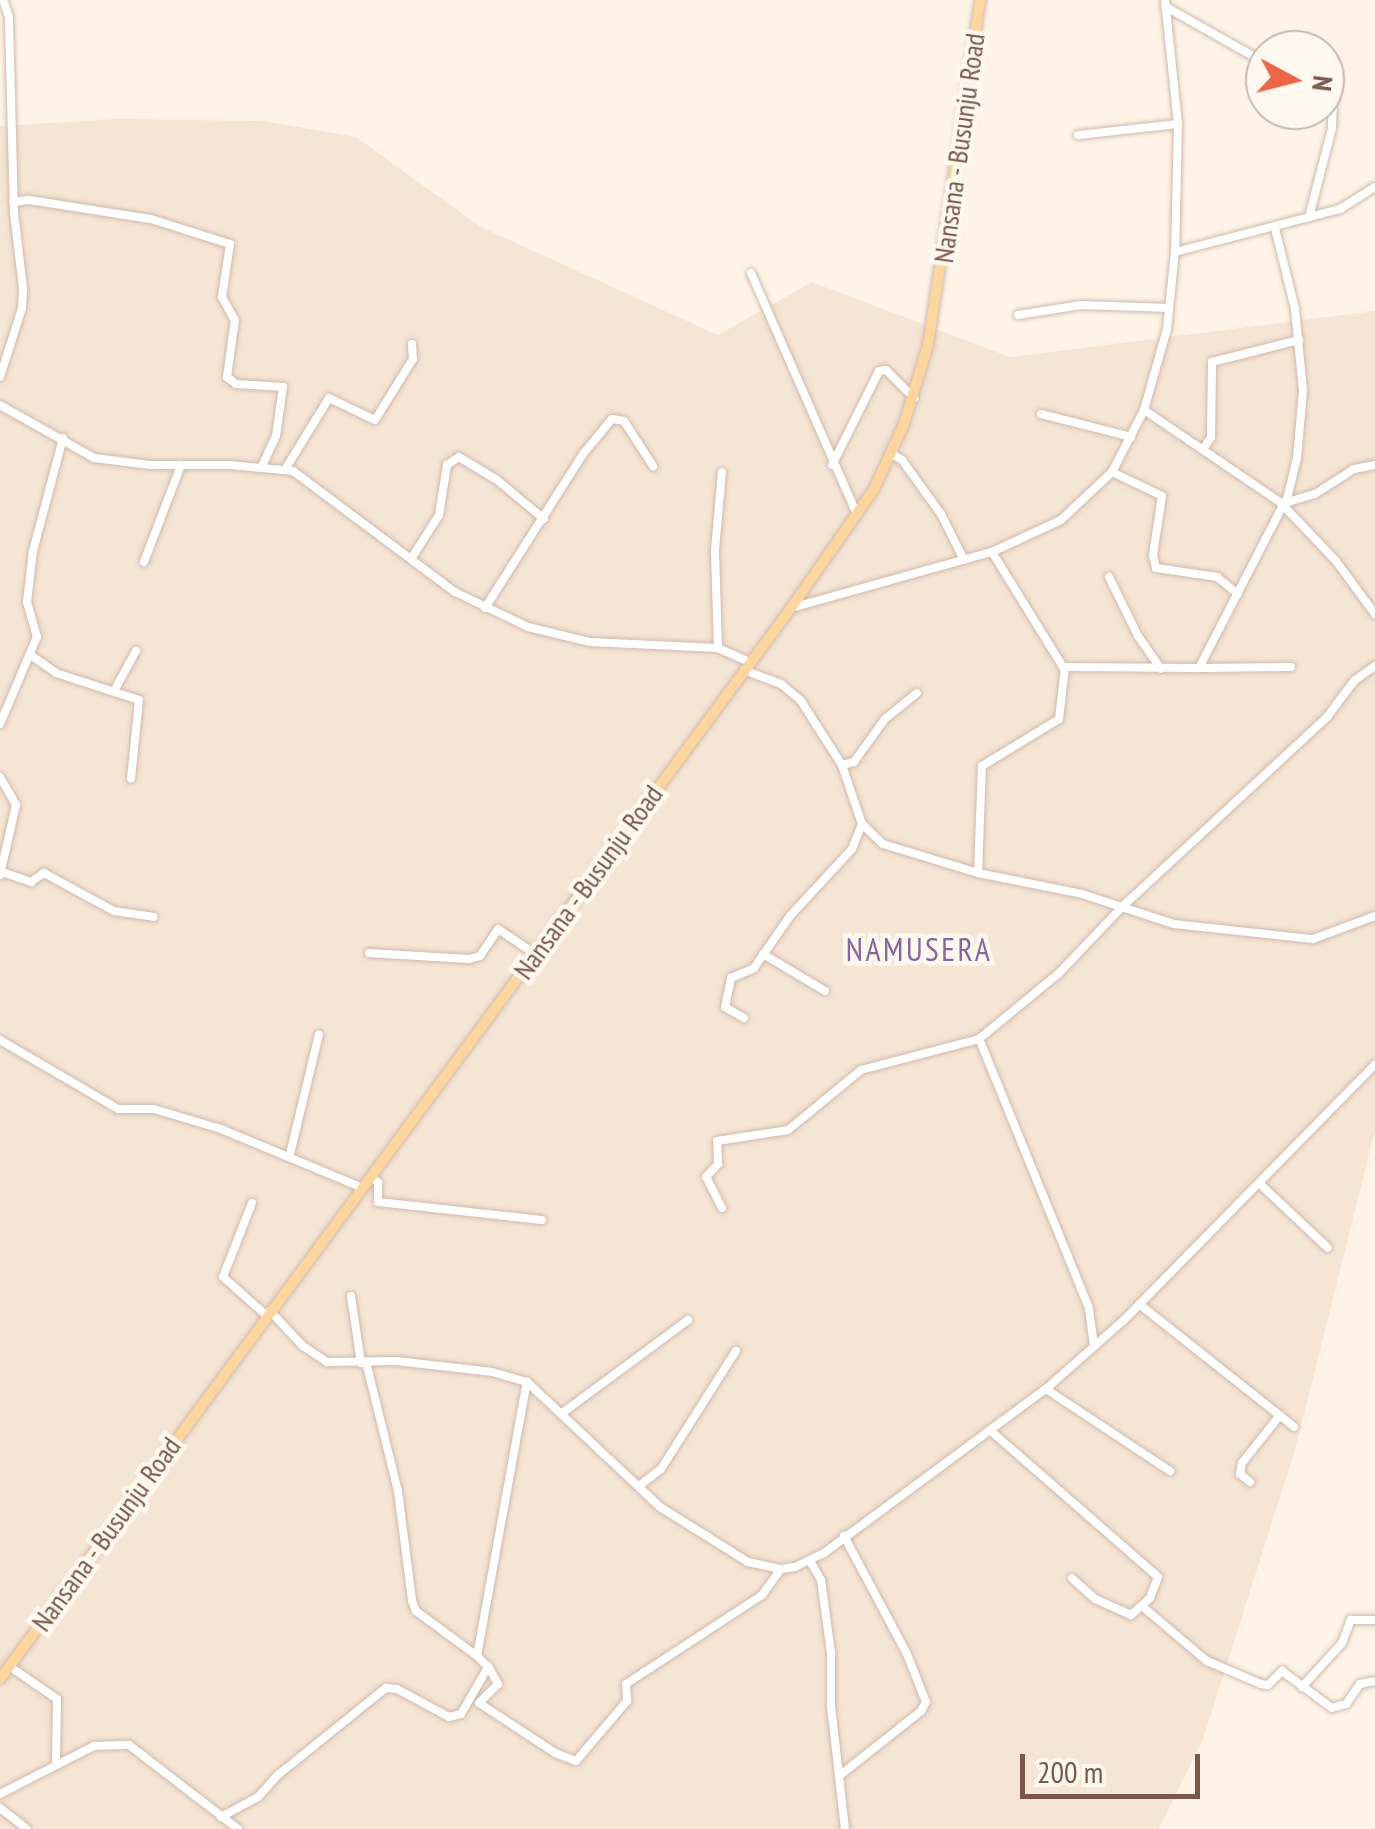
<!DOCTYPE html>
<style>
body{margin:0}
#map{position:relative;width:1375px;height:1829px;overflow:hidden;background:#fdf4e7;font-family:"PT Sans Narrow",sans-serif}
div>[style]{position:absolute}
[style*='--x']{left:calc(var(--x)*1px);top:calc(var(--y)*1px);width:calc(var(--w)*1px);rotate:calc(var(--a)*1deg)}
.residential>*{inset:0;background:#f5e5d5}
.roads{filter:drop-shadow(0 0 2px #d0baac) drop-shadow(0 0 2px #d0baac)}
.minor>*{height:8px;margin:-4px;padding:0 4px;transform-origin:4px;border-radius:4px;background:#fff}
.major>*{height:10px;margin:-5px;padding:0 5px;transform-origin:5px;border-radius:5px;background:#fdd59e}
span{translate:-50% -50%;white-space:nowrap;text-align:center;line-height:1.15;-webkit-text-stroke:9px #fff8ef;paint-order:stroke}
.street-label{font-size:28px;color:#79584a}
.quarter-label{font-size:32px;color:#87669c;letter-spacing:2.5px}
.north{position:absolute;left:1245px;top:30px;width:100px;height:100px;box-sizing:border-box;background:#fff8ef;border:2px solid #c9b8ad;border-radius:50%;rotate:97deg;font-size:28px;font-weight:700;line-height:40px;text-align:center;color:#79584a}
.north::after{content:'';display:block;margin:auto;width:35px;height:45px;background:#eb6549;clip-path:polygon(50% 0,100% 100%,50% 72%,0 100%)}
.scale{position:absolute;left:1020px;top:1754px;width:180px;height:45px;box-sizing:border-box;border:5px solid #79584a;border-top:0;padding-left:12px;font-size:30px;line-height:35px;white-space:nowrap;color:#79584a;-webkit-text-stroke:8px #fff8ef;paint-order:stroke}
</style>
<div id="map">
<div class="residential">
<i style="clip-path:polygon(118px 119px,264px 121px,356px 137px,481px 227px,718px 335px,812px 282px,1010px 357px,1375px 311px,1375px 1131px,1294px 1453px,1203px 1739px,1159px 1829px,0 1829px,0 126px)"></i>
</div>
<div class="roads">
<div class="minor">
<i style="--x:1165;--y:0;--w:125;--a:84"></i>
<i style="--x:1178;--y:124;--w:128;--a:91.3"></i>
<i style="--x:1166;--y:7;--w:114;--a:29.5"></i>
<i style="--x:1078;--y:135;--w:101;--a:-6.3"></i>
<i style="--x:13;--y:202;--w:16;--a:-7"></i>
<i style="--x:29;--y:200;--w:123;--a:8.9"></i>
<i style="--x:151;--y:219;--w:83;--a:17.6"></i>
<i style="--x:230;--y:244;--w:54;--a:98.6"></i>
<i style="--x:222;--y:297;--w:26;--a:61"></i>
<i style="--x:235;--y:320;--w:58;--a:98"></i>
<i style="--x:227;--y:377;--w:11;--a:38"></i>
<i style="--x:236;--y:384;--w:47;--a:3.7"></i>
<i style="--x:283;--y:387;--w:49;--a:98.1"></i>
<i style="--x:276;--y:436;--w:33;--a:115"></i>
<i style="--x:1309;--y:217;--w:92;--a:-75.5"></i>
<i style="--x:1332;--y:128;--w:29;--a:-88"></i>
<i style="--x:1333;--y:99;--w:9;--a:-153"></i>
<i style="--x:1275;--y:228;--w:83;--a:76.1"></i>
<i style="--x:1295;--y:309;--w:82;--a:84.4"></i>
<i style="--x:1303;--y:391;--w:67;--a:95.1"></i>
<i style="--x:1297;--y:458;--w:46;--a:103.7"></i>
<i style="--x:751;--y:273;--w:264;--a:66.3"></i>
<i style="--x:1018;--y:315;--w:64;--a:-9"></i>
<i style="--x:1081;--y:305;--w:88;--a:2"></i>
<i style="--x:0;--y:377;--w:72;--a:-72.3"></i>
<i style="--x:22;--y:308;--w:20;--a:-87"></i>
<i style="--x:23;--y:288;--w:76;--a:-96.8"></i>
<i style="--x:14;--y:213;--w:196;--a:-91.5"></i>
<i style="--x:9;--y:17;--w:18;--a:-109"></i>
<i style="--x:0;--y:405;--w:108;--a:29.4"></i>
<i style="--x:94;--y:458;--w:57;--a:7"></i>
<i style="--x:151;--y:465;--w:79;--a:0"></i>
<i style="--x:230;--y:465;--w:63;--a:5.4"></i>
<i style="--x:293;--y:471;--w:202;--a:36.8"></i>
<i style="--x:455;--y:592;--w:81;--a:25.6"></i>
<i style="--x:528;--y:627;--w:64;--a:13.6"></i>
<i style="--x:590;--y:642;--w:128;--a:2.7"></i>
<i style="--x:718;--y:648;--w:35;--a:24"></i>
<i style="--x:1144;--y:410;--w:164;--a:34.1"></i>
<i style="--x:1280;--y:502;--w:81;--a:46.5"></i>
<i style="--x:1336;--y:561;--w:66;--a:53.7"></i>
<i style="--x:1041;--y:414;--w:93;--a:14.3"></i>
<i style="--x:1203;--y:449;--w:14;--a:-56"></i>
<i style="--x:1211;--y:437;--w:75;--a:-89.2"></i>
<i style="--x:1212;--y:362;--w:90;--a:-14.2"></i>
<i style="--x:892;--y:454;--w:12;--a:31"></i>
<i style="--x:902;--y:460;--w:67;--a:54.2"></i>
<i style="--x:941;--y:514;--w:51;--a:63.4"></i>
<i style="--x:832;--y:465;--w:105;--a:-63.4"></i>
<i style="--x:879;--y:371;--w:7;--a:-8"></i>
<i style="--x:886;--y:370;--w:40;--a:45"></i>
<i style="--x:286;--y:468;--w:82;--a:-58.4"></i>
<i style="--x:329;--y:398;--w:51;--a:25.6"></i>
<i style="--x:375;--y:420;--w:72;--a:-58.1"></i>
<i style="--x:413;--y:359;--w:15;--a:-94"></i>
<i style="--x:1112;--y:472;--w:55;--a:25.6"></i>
<i style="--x:1162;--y:496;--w:60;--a:98.7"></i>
<i style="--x:1153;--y:555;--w:13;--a:77"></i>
<i style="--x:1156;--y:568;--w:62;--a:8.4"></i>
<i style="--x:1217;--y:577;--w:27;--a:39"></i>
<i style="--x:1285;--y:503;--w:31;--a:-17"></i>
<i style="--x:1315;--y:494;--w:46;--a:-32.7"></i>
<i style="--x:1354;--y:469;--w:21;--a:-11"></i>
<i style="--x:992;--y:552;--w:135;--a:58.3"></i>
<i style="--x:1063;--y:667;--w:136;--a:0.4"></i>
<i style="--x:1199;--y:668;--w:183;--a:-62.7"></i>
<i style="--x:411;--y:559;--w:52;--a:-57.5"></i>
<i style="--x:439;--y:515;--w:51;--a:-80.9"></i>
<i style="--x:447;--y:465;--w:14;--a:-34"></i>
<i style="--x:459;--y:457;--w:44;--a:31.2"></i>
<i style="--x:497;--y:480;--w:61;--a:39.7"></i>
<i style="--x:144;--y:562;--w:104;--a:-69.1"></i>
<i style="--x:1109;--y:577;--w:66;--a:63.8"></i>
<i style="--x:1138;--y:636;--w:40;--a:55.1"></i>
<i style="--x:485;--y:608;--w:183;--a:-57.5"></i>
<i style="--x:583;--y:454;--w:45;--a:-50.4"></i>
<i style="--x:612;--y:419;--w:12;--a:9"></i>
<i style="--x:624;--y:421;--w:54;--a:57.2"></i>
<i style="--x:791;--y:608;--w:209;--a:-15.6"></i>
<i style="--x:992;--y:552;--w:76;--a:-24.9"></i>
<i style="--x:1061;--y:520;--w:70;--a:-43.3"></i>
<i style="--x:1112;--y:472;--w:70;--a:-62.7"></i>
<i style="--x:1144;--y:410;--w:84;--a:-74.1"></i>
<i style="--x:1167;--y:329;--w:77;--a:-84.1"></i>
<i style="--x:1175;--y:252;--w:171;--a:-14.6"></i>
<i style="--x:1340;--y:209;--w:41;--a:-32.2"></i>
<i style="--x:718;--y:648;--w:98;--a:-91.8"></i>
<i style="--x:715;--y:550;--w:78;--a:-84.9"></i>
<i style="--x:32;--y:656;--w:29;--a:35"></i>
<i style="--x:56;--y:673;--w:87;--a:18"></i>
<i style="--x:139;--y:700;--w:79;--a:95.8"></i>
<i style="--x:1199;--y:668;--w:92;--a:-0.6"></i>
<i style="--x:744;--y:670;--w:40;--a:21"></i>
<i style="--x:781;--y:684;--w:26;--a:40"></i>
<i style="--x:801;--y:701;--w:76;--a:57.4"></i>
<i style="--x:842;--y:765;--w:62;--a:71.3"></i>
<i style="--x:862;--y:824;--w:29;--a:44"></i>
<i style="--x:883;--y:844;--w:99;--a:17"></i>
<i style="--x:978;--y:873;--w:106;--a:11.4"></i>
<i style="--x:1082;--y:894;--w:97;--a:18.1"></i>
<i style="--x:1174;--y:924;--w:140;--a:6.2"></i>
<i style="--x:1313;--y:939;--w:66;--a:-20.4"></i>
<i style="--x:114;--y:691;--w:46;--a:-61.2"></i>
<i style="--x:0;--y:724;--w:95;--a:-67"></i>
<i style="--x:37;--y:637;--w:36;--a:-106"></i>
<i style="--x:27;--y:602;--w:51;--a:-83.3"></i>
<i style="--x:33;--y:551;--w:117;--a:-75.1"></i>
<i style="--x:842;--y:765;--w:12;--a:-14"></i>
<i style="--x:854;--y:762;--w:53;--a:-54.2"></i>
<i style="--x:885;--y:719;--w:41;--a:-39.1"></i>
<i style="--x:0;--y:777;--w:32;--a:60"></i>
<i style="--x:16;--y:805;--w:72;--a:102.9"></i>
<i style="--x:2;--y:872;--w:31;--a:19"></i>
<i style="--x:31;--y:882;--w:16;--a:-35"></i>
<i style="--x:44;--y:873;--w:80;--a:28.5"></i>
<i style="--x:114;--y:911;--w:40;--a:8.5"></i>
<i style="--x:978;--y:873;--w:107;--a:-87.9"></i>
<i style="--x:982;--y:766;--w:90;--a:-31.4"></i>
<i style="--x:1059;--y:719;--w:52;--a:-83.4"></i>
<i style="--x:369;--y:953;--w:100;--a:3.4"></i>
<i style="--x:469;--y:959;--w:11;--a:-15"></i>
<i style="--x:480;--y:956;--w:32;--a:-56"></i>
<i style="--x:498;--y:929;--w:45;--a:34"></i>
<i style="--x:763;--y:954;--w:72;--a:30.8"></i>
<i style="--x:744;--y:1018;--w:22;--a:-150"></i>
<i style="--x:725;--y:1007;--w:30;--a:-78"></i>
<i style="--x:731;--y:978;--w:25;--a:-23"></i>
<i style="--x:754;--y:968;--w:63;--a:-55.3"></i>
<i style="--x:790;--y:916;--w:91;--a:-47.2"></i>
<i style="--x:852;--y:849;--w:27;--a:-68"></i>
<i style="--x:0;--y:1040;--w:137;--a:30.3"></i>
<i style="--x:118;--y:1109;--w:36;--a:0"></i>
<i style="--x:154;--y:1109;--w:70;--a:16.6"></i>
<i style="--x:221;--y:1129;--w:154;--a:22.6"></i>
<i style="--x:290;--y:1154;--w:123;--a:-76.4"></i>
<i style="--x:372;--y:1176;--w:9;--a:49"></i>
<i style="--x:378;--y:1183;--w:19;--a:90"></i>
<i style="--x:378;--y:1202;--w:165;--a:6.3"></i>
<i style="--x:1260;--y:1184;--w:93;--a:43.3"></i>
<i style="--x:252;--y:1203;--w:79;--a:111.4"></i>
<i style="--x:223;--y:1277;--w:57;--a:41.5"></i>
<i style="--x:722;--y:1208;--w:35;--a:-117"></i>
<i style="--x:706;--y:1177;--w:18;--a:-47"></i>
<i style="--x:718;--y:1164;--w:23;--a:-92"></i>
<i style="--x:717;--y:1141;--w:72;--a:-8.8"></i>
<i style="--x:788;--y:1130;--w:94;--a:-39.4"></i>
<i style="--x:861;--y:1070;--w:122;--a:-14.7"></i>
<i style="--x:351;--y:1296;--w:68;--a:81.5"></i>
<i style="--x:1139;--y:1304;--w:198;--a:38.4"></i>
<i style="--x:270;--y:1311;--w:48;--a:46.7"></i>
<i style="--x:303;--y:1346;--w:29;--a:34"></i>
<i style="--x:327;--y:1362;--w:69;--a:-0.8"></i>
<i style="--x:396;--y:1361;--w:97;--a:6.5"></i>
<i style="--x:492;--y:1372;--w:36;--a:16"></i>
<i style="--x:527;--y:1382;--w:183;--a:43.2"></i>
<i style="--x:660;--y:1507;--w:104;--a:32"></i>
<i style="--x:748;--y:1562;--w:34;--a:12"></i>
<i style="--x:781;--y:1569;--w:14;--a:-8"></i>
<i style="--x:795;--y:1567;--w:32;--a:-26"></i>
<i style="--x:824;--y:1553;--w:276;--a:-36.5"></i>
<i style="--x:1046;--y:1389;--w:104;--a:-41.5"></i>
<i style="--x:1124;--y:1320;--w:358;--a:-45.5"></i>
<i style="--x:1094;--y:1345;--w:37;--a:-98"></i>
<i style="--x:1089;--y:1308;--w:291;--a:-112.2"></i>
<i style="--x:979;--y:1039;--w:104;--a:-39.5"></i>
<i style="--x:1059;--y:973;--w:91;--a:-46.3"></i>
<i style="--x:1122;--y:907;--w:280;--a:-42.8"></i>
<i style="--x:1327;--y:717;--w:45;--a:-53.1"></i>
<i style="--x:1354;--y:681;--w:26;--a:-36"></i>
<i style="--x:366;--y:1362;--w:133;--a:76.1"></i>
<i style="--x:398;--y:1491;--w:111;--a:82.7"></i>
<i style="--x:412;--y:1601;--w:11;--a:68"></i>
<i style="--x:416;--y:1611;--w:76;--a:36.4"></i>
<i style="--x:1046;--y:1389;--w:149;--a:33.5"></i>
<i style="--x:561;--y:1414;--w:158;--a:-36.5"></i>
<i style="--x:992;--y:1432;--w:220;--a:41.1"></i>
<i style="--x:1158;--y:1577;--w:22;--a:111"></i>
<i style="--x:1150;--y:1598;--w:25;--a:138"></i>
<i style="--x:1131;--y:1615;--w:39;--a:-156"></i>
<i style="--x:1095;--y:1599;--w:31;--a:-138"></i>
<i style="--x:1250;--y:1482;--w:13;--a:-141"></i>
<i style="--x:1240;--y:1474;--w:11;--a:-80"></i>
<i style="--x:1242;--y:1463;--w:61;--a:-51.6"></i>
<i style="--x:639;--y:1486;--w:28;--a:-38"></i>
<i style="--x:661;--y:1469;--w:140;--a:-57.6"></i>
<i style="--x:810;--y:1561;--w:22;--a:60"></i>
<i style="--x:821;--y:1580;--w:74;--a:82.2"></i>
<i style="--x:831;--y:1653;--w:53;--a:90"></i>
<i style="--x:831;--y:1706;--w:124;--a:83.5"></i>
<i style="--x:1143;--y:1607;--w:84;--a:40.2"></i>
<i style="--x:1207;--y:1661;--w:59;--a:23.1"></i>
<i style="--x:1261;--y:1684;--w:7;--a:8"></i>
<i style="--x:1268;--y:1685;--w:20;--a:-45"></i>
<i style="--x:1282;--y:1671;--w:62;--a:36.5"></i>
<i style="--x:1332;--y:1708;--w:15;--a:-16"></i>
<i style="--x:1346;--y:1704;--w:24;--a:-55"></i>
<i style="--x:1360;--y:1684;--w:15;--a:-11"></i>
<i style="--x:9;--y:1666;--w:58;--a:34.5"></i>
<i style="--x:57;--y:1699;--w:63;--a:90.9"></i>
<i style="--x:488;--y:1666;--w:21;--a:61"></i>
<i style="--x:498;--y:1684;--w:27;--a:135"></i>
<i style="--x:479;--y:1703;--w:91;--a:33.3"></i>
<i style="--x:555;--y:1753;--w:22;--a:21"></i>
<i style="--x:576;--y:1761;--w:79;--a:-49.6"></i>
<i style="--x:627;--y:1701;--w:17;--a:-93"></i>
<i style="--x:626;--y:1684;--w:163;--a:-33.2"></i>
<i style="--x:762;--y:1595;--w:32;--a:-54"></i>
<i style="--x:1302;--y:1687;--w:59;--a:-47.7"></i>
<i style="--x:1342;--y:1643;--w:25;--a:-69"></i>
<i style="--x:1351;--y:1620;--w:24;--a:0"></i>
<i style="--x:839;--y:1776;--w:105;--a:-38.4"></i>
<i style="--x:921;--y:1711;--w:10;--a:-61"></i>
<i style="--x:926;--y:1702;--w:52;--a:-111.6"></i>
<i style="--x:907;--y:1654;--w:134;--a:-118.1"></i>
<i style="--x:0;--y:1794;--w:106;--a:-27.1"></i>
<i style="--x:94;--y:1746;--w:35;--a:-2"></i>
<i style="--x:129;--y:1745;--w:138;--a:37.6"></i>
<i style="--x:0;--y:1808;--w:34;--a:38"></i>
<i style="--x:221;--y:1817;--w:42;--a:-28.4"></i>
<i style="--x:258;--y:1797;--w:30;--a:-48"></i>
<i style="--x:278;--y:1775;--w:139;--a:-38.9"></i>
<i style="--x:386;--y:1688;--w:11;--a:5"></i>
<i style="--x:397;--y:1689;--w:59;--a:28.3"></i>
<i style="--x:449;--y:1717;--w:12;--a:-14"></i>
<i style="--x:461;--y:1714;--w:54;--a:-60.1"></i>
<i style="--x:488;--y:1667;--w:16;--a:-135"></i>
<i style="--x:477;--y:1656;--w:279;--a:-79.7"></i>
</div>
<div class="major">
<i style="--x:0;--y:1679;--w:1331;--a:-53.55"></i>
<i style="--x:791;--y:608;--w:145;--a:-55.1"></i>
<i style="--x:874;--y:489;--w:72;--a:-65.2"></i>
<i style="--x:904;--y:424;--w:83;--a:-73.1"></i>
<i style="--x:928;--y:345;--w:349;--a:-81.4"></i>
</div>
</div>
<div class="street-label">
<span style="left:959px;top:148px;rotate:-82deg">Nansana - Busunju Road</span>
<span style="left:588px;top:882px;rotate:-54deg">Nansana - Busunju Road</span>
<span style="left:106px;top:1534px;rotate:-54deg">Nansana - Busunju Road</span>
</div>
<div class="quarter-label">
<span style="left:919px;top:949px">NAMUSERA</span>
</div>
<div class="north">N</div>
<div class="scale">200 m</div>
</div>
